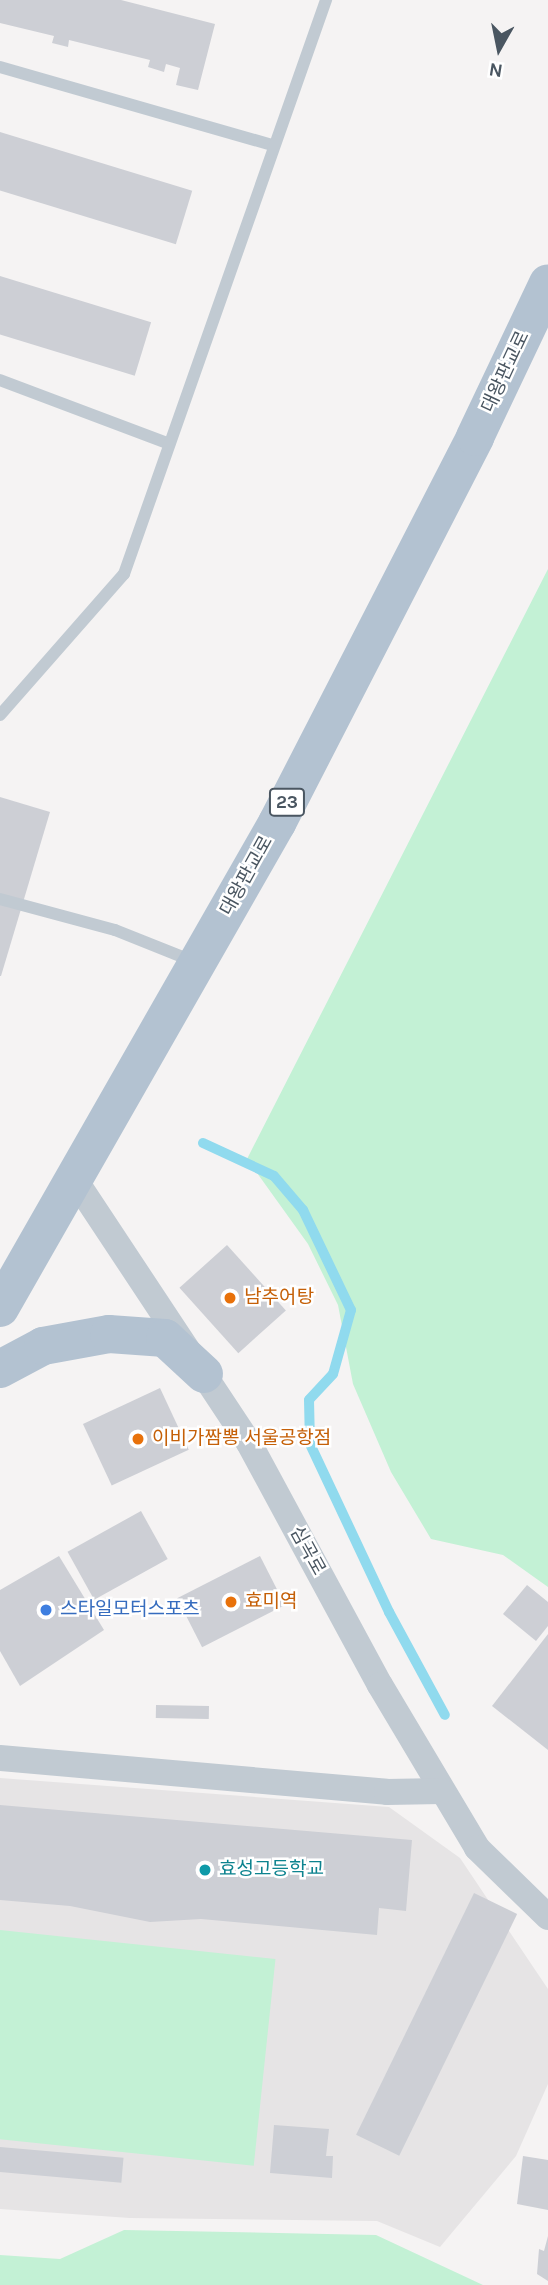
<!DOCTYPE html>
<meta charset="utf-8">
<style>
body{margin:0}
#map{position:relative;width:548px;height:2285px;overflow:hidden;background:#f5f3f3;font-family:Karla,"Noto Sans KR",sans-serif}
div>[style]{position:absolute}
[style*='--x']{left:calc(var(--x)*1px);top:calc(var(--y)*1px);width:calc(var(--w)*1px);rotate:calc(var(--a)*1deg)}
.education>*{inset:0;background:#e6e4e5}
.green>*{inset:0;background:#c3f1d5;transform-origin:0 0}
.stream>*{height:10px;margin:-5px;padding:0 5px;transform-origin:5px;border-radius:5px;background:#90daee}
.building>*{inset:0;background:#cdcfd5;transform-origin:0 0}
.lane>*{height:12px;margin:-6px;padding:0 6px;transform-origin:6px;border-radius:6px;background:#c1cad2}
.street>*{height:26px;margin:-13px;padding:0 13px;transform-origin:13px;border-radius:13px;background:#c1cad2}
.primary>*{height:38px;margin:-19px;padding:0 19px;transform-origin:19px;border-radius:19px;background:#b3c2d1}
.dots>*{width:19px;height:19px;translate:-50% -50%;box-sizing:border-box;border:4px solid #fff;border-radius:50%}
span{translate:-50% -50%;white-space:nowrap;text-align:center;line-height:1.15;-webkit-text-stroke:5px #fff;paint-order:stroke}
.shield-label span{padding:2px 5px;background:#fff;border:2px solid;border-radius:5px;-webkit-text-stroke-width:0}
.shield-label{font-size:18px;color:#4a5661;font-weight:700}
.street-label{font-size:19px;color:#4a5661}
.food-label{font-size:19px;color:#c56008}
.left{translate:0 -50%;text-align:left}
.shop-label{font-size:19px;color:#366cbe}
.culture-label{font-size:19px;color:#0d838f}
.north{position:absolute;left:464px;top:14px;width:70px;height:70px;-webkit-text-stroke:5px #fff;paint-order:stroke;rotate:189deg;font-size:19px;font-weight:700;line-height:28px;text-align:center;color:#4a5661}
.north::after{content:'';display:block;margin:auto;width:24px;height:32px;background:#4a5661;clip-path:polygon(50% 0,100% 100%,50% 72%,0 100%)}
</style>
<div id="map">
<div class="education">
<i style="clip-path:polygon(0 1778px,389px 1807px,460px 1858px,548px 1989px,548px 2084px,516px 2156px,440px 2247px,377px 2221px,130px 2218px,0 2209px)"></i>
</div>
<div class="green">
<i style="clip-path:polygon(548px 569px,548px 1587px,503px 1555px,431px 1539px,391px 1472px,353px 1384px,338px 1305px,308px 1244px,247px 1159px)"></i>
<i style="left:0;top:1930px;width:277px;height:208px;rotate:6deg"></i>
<i style="clip-path:polygon(124px 2230px,376px 2235px,483px 2285px,0 2285px,0 2255px,60px 2259px)"></i>
</div>
<div class="stream">
<i style="--x:203;--y:1143;--w:78;--a:24.9"></i>
<i style="--x:274;--y:1176;--w:45;--a:49.5"></i>
<i style="--x:303;--y:1210;--w:111;--a:64.4"></i>
<i style="--x:351;--y:1310;--w:66;--a:105.7"></i>
<i style="--x:333;--y:1374;--w:35;--a:133"></i>
<i style="--x:309;--y:1400;--w:44;--a:88.7"></i>
<i style="--x:310;--y:1444;--w:186;--a:64.8"></i>
<i style="--x:389;--y:1612;--w:117;--a:61.5"></i>
</div>
<div class="building">
<i style="clip-path:polygon(0 0,121px 0,215px 24px,198px 90px,176px 85px,180px 68px,166px 64px,164px 72px,148px 67px,150px 60px,69px 40px,68px 47px,52px 43px,54px 36px,0 23px)"></i>
<i style="left:0;top:132px;width:201px;height:56px;rotate:17deg"></i>
<i style="left:0;top:276px;width:158px;height:56px;rotate:17deg"></i>
<i style="clip-path:polygon(0 797px,50px 812px,1px 976px,0 976px)"></i>
<i style="left:227px;top:1245px;width:88px;height:64px;rotate:48deg"></i>
<i style="left:160px;top:1388px;width:68px;height:85px;rotate:65deg"></i>
<i style="left:141px;top:1511px;width:55px;height:84px;rotate:61deg"></i>
<i style="clip-path:polygon(59px 1556px,104px 1630px,20px 1686px,0 1651px,0 1590px)"></i>
<i style="left:260px;top:1556px;width:55px;height:93px;rotate:63deg"></i>
<i style="clip-path:polygon(527px 1585px,548px 1602px,548px 1626px,536px 1641px,503px 1614px)"></i>
<i style="clip-path:polygon(548px 1634px,548px 1750px,492px 1706px)"></i>
<i style="left:156px;top:1705px;width:53px;height:13px;rotate:1deg"></i>
<i style="clip-path:polygon(0 1805px,412px 1840px,406px 1911px,379px 1908px,377px 1935px,201px 1919px,150px 1922px,70px 1906px,0 1900px)"></i>
<i style="left:474px;top:1893px;width:48px;height:269px;rotate:26deg"></i>
<i style="clip-path:polygon(274px 2125px,329px 2129px,326px 2156px,333px 2156px,332px 2178px,270px 2173px)"></i>
<i style="left:0;top:2147px;width:124px;height:25px;rotate:5deg"></i>
<i style="clip-path:polygon(523px 2156px,548px 2160px,548px 2210px,517px 2204px)"></i>
<i style="clip-path:polygon(548px 2236px,548px 2281px,537px 2274px,539px 2249px,544px 2251px)"></i>
</div>
<div class="lane">
<i style="--x:0;--y:67;--w:283;--a:16"></i>
<i style="--x:0;--y:380;--w:181;--a:20.7"></i>
<i style="--x:0;--y:715;--w:188;--a:-48.7"></i>
<i style="--x:124;--y:574;--w:609;--a:-70.61"></i>
<i style="--x:0;--y:899;--w:119;--a:15.1"></i>
<i style="--x:115;--y:930;--w:86;--a:21.8"></i>
</div>
<div class="street">
<i style="--x:73;--y:1177;--w:319;--a:56.5"></i>
<i style="--x:249;--y:1443;--w:275;--a:61.6"></i>
<i style="--x:380;--y:1685;--w:190;--a:59.2"></i>
<i style="--x:477;--y:1848;--w:99;--a:44.2"></i>
<i style="--x:0;--y:1758;--w:388;--a:5"></i>
<i style="--x:387;--y:1792;--w:54;--a:-1.1"></i>
</div>
<div class="primary">
<i style="--x:0;--y:1308;--w:559;--a:-60.27"></i>
<i style="--x:277;--y:823;--w:434;--a:-62.8"></i>
<i style="--x:475;--y:437;--w:170;--a:-64.6"></i>
<i style="--x:0;--y:1369;--w:49;--a:-28.1"></i>
<i style="--x:43;--y:1346;--w:67;--a:-10.3"></i>
<i style="--x:109;--y:1334;--w:56;--a:4.1"></i>
<i style="--x:165;--y:1338;--w:53;--a:42.7"></i>
</div>
<div class="dots">
<i style="left:230px;top:1298px;background:#e8710a"></i>
<i style="left:138px;top:1439px;background:#e8710a"></i>
<i style="left:231px;top:1602px;background:#e8710a"></i>
<i style="left:46px;top:1610px;background:#3f7fe0"></i>
<i style="left:205px;top:1870px;background:#0f9aa8"></i>
</div>
<div class="shield-label">
<span style="left:287px;top:802px">23</span>
</div>
<div class="street-label">
<span style="left:506px;top:372px;rotate:-65deg">대왕판교로</span>
<span style="left:247px;top:876px;rotate:-61deg">대왕판교로</span>
<span style="left:307px;top:1551px;rotate:61deg">심곡로</span>
</div>
<div class="food-label">
<span class="left" style="left:244px;top:1298px">남추어탕</span>
<span class="left" style="left:152px;top:1439px">이비가짬뽕 서울공항점</span>
<span class="left" style="left:245px;top:1602px">효미역</span>
</div>
<div class="shop-label">
<span class="left" style="left:60px;top:1610px">스타일모터스포츠</span>
</div>
<div class="culture-label">
<span class="left" style="left:219px;top:1870px">효성고등학교</span>
</div>
<div class="north">N</div>
</div>
